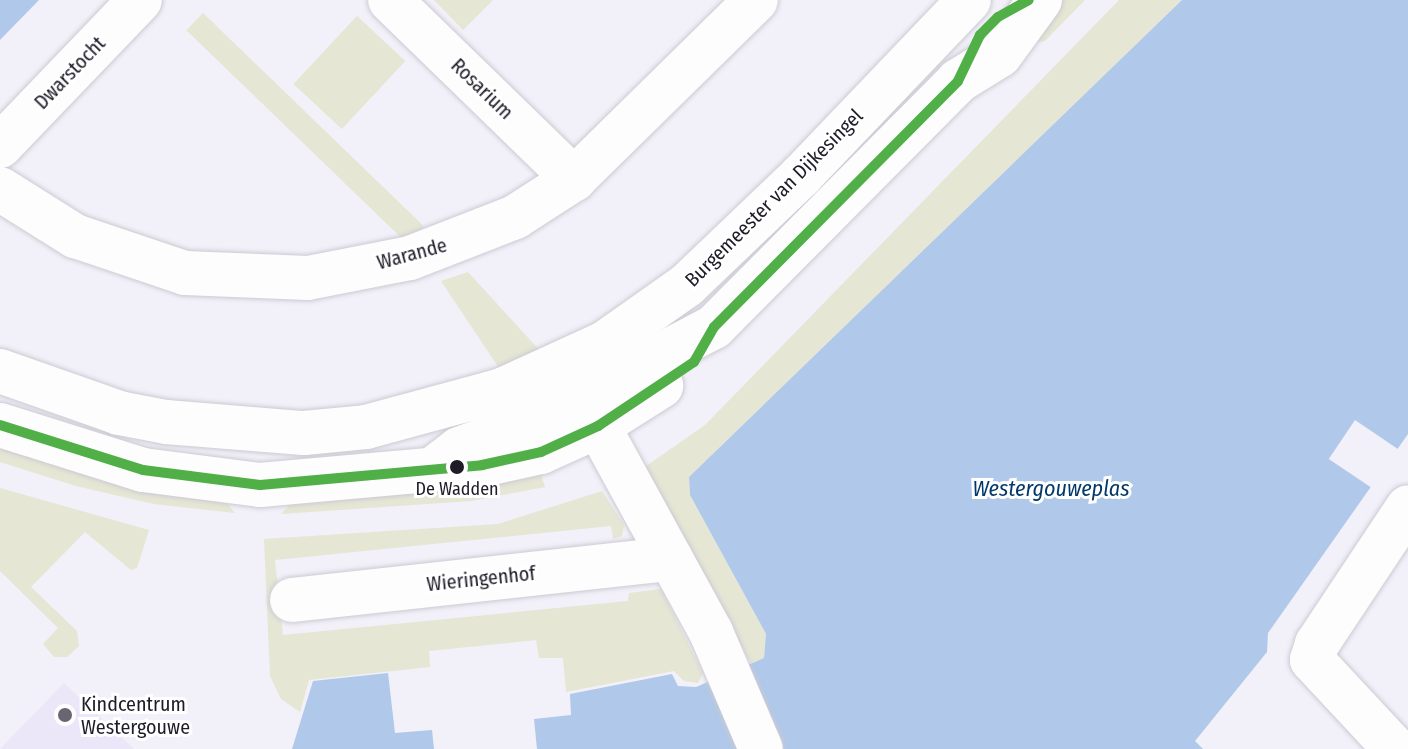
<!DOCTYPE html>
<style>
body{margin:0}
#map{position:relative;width:1408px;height:749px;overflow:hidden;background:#f2f0f8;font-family:"Fira Sans Condensed",sans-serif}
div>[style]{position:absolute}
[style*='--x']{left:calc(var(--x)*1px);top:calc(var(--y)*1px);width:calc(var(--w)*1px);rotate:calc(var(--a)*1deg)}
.built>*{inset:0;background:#ebe7f9}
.green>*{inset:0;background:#e5e6d4;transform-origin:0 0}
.water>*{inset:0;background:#b0c8e9}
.pier>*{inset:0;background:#f2f0f8;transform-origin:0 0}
.roads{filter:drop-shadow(0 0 2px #cccad3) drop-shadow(0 0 2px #cccad3)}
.minor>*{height:44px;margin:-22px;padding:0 22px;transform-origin:22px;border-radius:22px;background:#fdfdfe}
.bus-1>*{height:10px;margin:-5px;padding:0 5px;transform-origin:5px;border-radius:5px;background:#50af46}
.dots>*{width:22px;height:22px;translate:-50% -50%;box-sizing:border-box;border:4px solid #fff;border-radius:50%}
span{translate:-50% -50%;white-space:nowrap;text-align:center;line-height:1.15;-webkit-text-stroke:6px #fff;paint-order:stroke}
.bus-label{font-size:18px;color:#1f1c28}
.street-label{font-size:20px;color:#1f1c28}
.poi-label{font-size:20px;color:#1f1c28}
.left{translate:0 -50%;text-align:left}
.water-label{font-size:22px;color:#02386b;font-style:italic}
</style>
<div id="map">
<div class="built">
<i style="clip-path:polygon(64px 683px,134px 749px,0 749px)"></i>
</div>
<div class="green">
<i style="clip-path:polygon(434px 0,493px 0,463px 30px)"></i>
<i style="clip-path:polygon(1063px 0,1085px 0,1045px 41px,1033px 43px,1028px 38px)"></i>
<i style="clip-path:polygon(1119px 0,1182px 0,689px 477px,690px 495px,766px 634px,764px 658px,751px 663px,642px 469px,705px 425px)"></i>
<i style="left:203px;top:13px;width:307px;height:24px;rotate:44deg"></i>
<i style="left:357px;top:16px;width:66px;height:93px;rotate:43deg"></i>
<i style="clip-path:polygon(468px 272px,543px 354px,499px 368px,441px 281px)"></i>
<i style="clip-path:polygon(0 441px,222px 497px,235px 513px,154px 504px,76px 486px,0 462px)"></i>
<i style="clip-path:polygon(538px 465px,545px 487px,471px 501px,281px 514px,292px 502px)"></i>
<i style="clip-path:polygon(0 488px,149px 530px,137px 568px,131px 570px,85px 532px,31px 587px,77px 631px,79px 646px,67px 657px,54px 657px,43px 644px,58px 628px,0 571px)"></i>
<i style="clip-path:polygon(602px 491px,624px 525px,622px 536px,613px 539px,611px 526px,275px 560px,283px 635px,628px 601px,629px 593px,661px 589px,703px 673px,698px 683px,684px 681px,674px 671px,566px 692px,563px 658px,539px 658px,536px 640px,429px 651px,430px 667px,309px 680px,300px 712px,281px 699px,270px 676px,264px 539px,498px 524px)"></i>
</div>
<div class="water">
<i style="clip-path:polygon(0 0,39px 0,0 40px)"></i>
<i style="clip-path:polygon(1182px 0,1408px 0,1408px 434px,1268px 633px,1267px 652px,1195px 741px,1203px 749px,537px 749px,534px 719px,571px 715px,570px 694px,672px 674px,678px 686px,696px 687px,764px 658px,766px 634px,690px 495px,689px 477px)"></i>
<i style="clip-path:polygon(388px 673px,395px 733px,432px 730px,434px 749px,292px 749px,313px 681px)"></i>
</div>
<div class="pier">
<i style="left:1355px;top:420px;width:53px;height:47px;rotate:34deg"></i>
</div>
<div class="roads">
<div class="minor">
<i style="--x:390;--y:0;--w:257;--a:44.2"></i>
<i style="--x:0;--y:146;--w:202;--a:-46.2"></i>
<i style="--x:0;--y:189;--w:89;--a:32.1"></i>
<i style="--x:75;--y:236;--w:116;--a:18.6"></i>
<i style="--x:185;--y:273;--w:123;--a:2.3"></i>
<i style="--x:308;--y:278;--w:104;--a:-11.1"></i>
<i style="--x:410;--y:258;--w:113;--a:-21.3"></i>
<i style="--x:515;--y:217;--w:70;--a:-32.8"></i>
<i style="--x:574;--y:179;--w:255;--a:-44.5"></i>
<i style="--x:0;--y:371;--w:126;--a:19.4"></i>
<i style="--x:119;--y:413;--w:48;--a:10.8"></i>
<i style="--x:166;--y:422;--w:138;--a:4.6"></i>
<i style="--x:304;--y:433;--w:62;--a:-5.5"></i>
<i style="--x:366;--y:427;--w:141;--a:-15.2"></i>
<i style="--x:502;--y:390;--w:113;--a:-24.5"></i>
<i style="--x:605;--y:343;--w:100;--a:-35.3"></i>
<i style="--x:687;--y:285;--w:158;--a:-43.7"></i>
<i style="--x:801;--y:176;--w:243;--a:-46.3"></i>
<i style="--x:585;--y:402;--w:262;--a:61.3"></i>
<i style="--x:711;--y:632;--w:127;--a:66.9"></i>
<i style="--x:0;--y:425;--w:150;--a:17.5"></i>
<i style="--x:143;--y:470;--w:118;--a:7.3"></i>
<i style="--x:260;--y:485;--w:223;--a:-5.1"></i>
<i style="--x:482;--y:465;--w:60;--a:-12.4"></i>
<i style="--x:541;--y:452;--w:63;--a:-24.5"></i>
<i style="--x:598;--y:426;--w:75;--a:-32.4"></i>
<i style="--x:438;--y:465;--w:26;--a:-37"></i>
<i style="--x:459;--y:449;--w:77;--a:-19.9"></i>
<i style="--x:531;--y:423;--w:207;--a:-27.7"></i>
<i style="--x:714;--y:327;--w:346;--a:-45.2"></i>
<i style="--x:958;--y:81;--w:49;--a:-31.8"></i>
<i style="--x:1000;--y:55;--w:68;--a:-54"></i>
<i style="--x:292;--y:600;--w:381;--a:-6.2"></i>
<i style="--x:1395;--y:749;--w:122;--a:-133"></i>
<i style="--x:1312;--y:660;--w:17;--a:-73"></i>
<i style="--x:1317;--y:644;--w:164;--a:-56.4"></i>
</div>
</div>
<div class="bus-1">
<i style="--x:0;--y:425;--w:150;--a:17.5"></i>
<i style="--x:143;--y:470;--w:118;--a:7.3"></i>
<i style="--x:260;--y:485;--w:223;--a:-5.1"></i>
<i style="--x:482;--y:465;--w:60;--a:-12.4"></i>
<i style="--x:541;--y:452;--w:63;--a:-24.5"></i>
<i style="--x:598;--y:426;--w:115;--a:-33.7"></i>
<i style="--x:694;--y:362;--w:40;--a:-60.3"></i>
<i style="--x:714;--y:327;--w:346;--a:-45.2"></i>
<i style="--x:958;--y:81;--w:51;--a:-64.4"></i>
<i style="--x:980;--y:35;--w:25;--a:-45"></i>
<i style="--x:998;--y:17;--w:35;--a:-29"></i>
</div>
<div class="dots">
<i style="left:457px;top:467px;background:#1f1c28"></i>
<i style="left:65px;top:715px;background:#696671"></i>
</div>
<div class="bus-label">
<span style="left:457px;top:489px">De Wadden</span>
</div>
<div class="street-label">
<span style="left:70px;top:73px;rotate:-46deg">Dwarstocht</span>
<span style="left:482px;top:89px;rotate:44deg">Rosarium</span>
<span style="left:774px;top:198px;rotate:-45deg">Burgemeester van Dijkesingel</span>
<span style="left:412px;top:254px;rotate:-15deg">Warande</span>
<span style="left:481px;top:579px;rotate:-6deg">Wieringenhof</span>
</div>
<div class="poi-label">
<span class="left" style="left:81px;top:716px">Kindcentrum<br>Westergouwe</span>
</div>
<div class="water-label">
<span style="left:1051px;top:489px">Westergouweplas</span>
</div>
</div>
